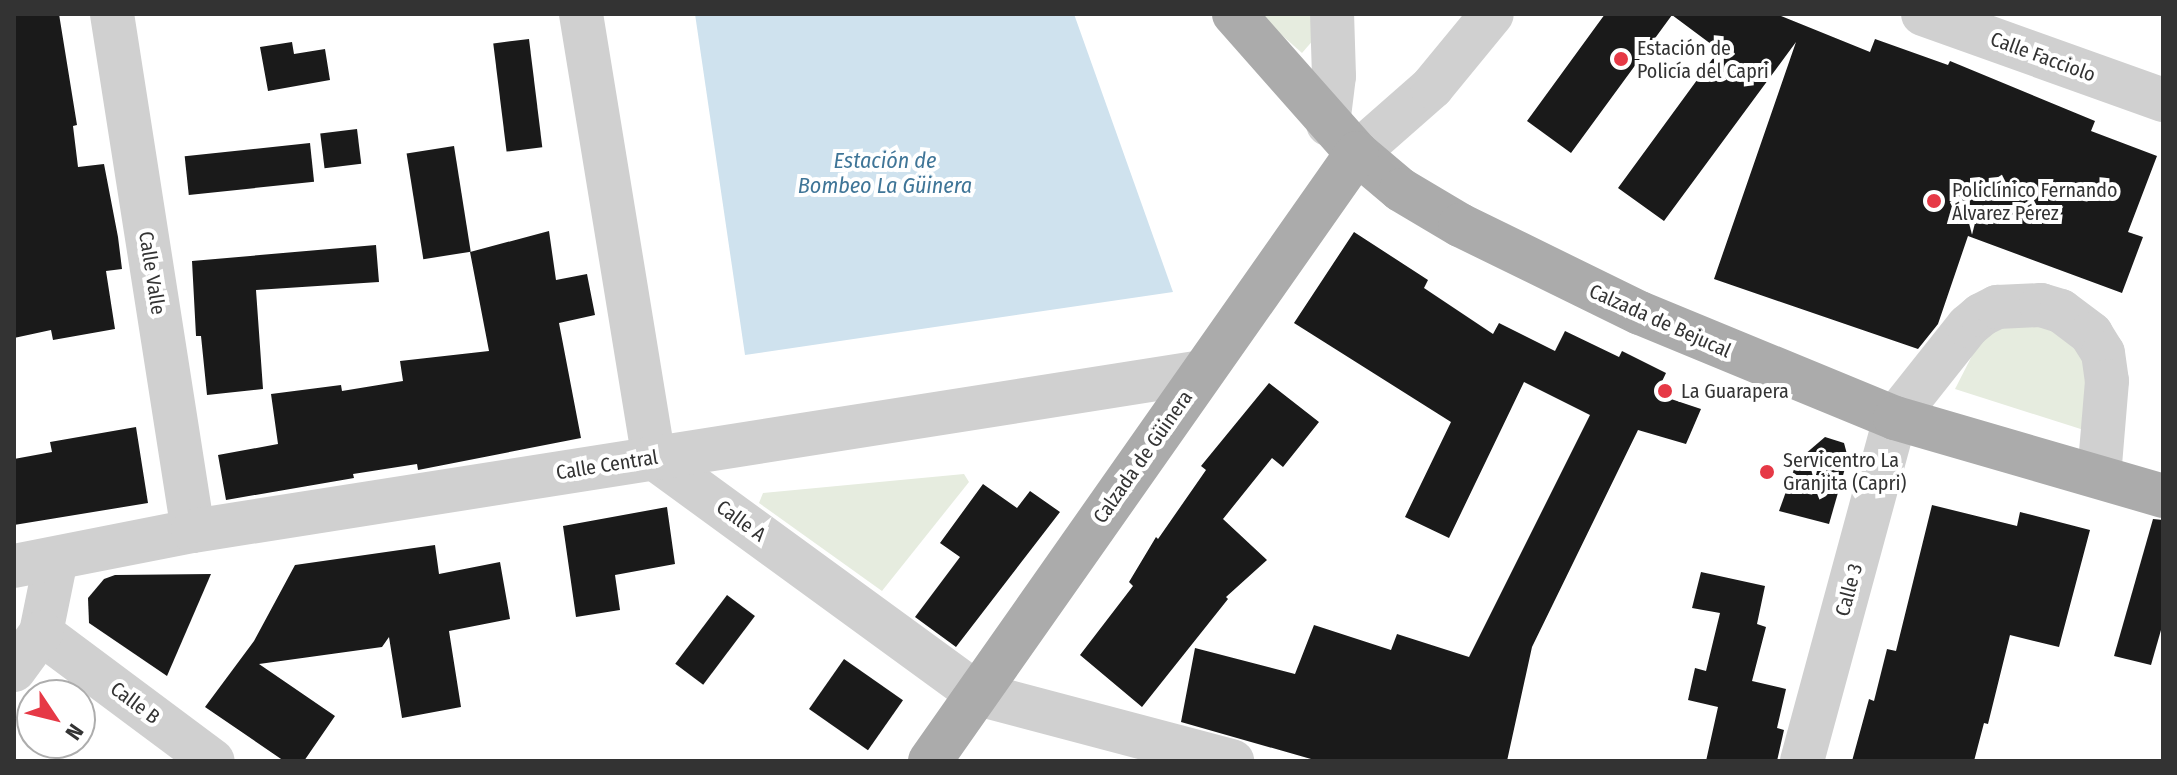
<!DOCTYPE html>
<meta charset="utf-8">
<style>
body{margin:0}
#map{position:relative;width:2177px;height:775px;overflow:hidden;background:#fff;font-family:"Fira Sans Condensed",sans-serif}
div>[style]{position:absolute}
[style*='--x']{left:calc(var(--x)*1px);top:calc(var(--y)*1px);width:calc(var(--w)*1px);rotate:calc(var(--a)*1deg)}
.green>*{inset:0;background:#e6ecdf}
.water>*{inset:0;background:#cfe2ee}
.building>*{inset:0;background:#1a1a1a;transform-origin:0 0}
.minor>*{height:44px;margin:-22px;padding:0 22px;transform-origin:22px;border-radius:22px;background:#d0d0d0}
.major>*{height:44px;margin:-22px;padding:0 22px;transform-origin:22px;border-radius:22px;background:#ababab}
.dots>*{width:22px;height:22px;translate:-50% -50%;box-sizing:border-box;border:4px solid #fff;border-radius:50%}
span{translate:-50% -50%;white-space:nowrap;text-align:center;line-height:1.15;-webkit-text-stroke:8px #fff;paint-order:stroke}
.poi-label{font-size:20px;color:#333}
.left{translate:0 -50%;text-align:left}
.street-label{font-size:20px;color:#333}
.water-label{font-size:22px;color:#3f7597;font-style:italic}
.frame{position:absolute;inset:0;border:16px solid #333;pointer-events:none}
.north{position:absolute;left:16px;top:679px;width:80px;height:80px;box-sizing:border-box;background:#fff;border:2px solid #adadad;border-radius:50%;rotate:125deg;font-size:22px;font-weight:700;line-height:32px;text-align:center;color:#333}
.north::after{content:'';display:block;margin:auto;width:28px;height:36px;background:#e63946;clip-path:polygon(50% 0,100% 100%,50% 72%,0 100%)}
</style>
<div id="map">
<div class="green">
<i style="clip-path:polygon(1258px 14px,1313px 14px,1315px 38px,1302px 53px)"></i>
<i style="clip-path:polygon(2038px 319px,2090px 355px,2087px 431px,1955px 389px,1978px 344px,1994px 329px)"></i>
<i style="clip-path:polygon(964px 474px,969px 482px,882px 591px,759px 503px,763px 493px)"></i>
</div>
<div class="water">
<i style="clip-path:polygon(695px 14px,1074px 14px,1173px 292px,745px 355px)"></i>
</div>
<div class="building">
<i style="clip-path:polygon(14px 14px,59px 14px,77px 125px,73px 126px,78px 167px,104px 164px,118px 237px,122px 269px,106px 271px,115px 329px,53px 340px,51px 330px,14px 338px)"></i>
<i style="clip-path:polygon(1605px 14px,1776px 14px,1870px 52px,1875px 39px,1948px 65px,1950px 61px,2095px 121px,2091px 131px,2157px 156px,2128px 232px,2143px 237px,2122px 293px,1968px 236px,1938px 324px,1918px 349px,1714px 279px,1796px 42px,1664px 221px,1618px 188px,1719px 50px,1672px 15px,1571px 153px,1527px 121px)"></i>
<i style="left:529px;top:39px;width:109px;height:36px;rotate:83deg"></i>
<i style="clip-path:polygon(292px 42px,294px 54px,325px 49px,330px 80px,268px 91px,260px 47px)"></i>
<i style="left:357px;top:129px;width:35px;height:37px;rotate:83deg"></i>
<i style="left:310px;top:143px;width:39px;height:126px;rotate:84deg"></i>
<i style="left:454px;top:146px;width:107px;height:48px;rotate:81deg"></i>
<i style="clip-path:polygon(549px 231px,556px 280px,587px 274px,595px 315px,559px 323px,581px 438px,418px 470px,417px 464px,353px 474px,354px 478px,226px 500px,218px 455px,278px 444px,271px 394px,341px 385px,342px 391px,403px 381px,400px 361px,489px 351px,470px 252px)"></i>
<i style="clip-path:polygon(1354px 232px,1428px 280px,1424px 288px,1493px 334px,1499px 323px,1555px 351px,1565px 331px,1619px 357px,1622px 351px,1666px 373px,1656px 394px,1701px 409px,1686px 444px,1638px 430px,1532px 647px,1507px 761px,1318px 761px,1181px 722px,1195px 648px,1295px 674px,1314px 625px,1391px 650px,1397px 634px,1469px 657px,1590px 415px,1524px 382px,1449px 538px,1405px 517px,1451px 422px,1294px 323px)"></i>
<i style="clip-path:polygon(376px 245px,379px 282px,256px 290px,263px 389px,207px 395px,201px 336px,196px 336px,192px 261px)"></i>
<i style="clip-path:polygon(1269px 383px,1319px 422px,1283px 467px,1272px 458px,1223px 519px,1267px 560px,1226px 597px,1228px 599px,1142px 707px,1080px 655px,1133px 586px,1129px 582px,1156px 537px,1158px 539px,1206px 470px,1201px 466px)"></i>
<i style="clip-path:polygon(136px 427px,148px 503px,14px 525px,14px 459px,52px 452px,50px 442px)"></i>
<i style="clip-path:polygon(1825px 437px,1844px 443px,1848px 458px,1829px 524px,1779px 511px,1797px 461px)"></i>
<i style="clip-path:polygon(983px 484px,1017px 508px,1030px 491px,1060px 512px,956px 647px,915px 617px,960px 557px,940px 543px)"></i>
<i style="clip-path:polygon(1932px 505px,2017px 526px,2020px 512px,2090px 530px,2059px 647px,2010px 635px,1988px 724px,1984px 723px,1974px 761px,1852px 761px,1869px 699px,1874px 701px,1887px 649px,1896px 651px)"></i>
<i style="clip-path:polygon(667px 507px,675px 564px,615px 575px,620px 610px,576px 617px,563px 526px)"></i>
<i style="clip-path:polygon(2153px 519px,2163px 520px,2163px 623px,2151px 665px,2114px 656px)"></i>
<i style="clip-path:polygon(435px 545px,439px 574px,500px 562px,510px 619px,449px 631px,461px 707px,402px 718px,389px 637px,382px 647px,259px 664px,335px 716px,304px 761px,284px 761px,205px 707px,254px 641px,295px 565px)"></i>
<i style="clip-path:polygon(1701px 572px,1765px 586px,1757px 624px,1766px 627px,1752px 681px,1786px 689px,1777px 728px,1784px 730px,1777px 761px,1706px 761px,1718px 707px,1688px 700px,1695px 668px,1706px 671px,1720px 613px,1692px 608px)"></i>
<i style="clip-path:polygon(211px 574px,167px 676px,89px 623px,88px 598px,104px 579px,115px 575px)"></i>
<i style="left:727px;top:595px;width:35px;height:86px;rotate:37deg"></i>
<i style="left:844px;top:659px;width:72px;height:61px;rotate:35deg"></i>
</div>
<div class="minor">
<i style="--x:112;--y:14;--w:523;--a:81.1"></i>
<i style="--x:581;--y:14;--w:450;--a:80.7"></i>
<i style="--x:654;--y:458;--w:401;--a:36.1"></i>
<i style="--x:978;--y:694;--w:263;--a:14.8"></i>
<i style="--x:1923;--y:14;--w:255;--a:19.7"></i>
<i style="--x:1328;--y:124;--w:48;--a:-82.9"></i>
<i style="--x:1334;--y:76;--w:62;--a:-91.8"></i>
<i style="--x:1357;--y:153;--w:100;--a:-41.3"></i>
<i style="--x:1432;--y:87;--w:94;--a:-50.6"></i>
<i style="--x:56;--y:559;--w:76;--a:101.5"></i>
<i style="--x:41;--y:633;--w:214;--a:36.7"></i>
<i style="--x:14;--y:566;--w:182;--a:-11.1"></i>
<i style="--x:193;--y:531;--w:1020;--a:-8.96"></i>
<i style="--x:14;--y:670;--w:46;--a:-53.9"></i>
<i style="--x:1802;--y:761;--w:355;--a:-74.8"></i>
<i style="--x:1895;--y:418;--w:117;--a:-51.6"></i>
<i style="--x:1968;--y:326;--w:17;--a:-40"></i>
<i style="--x:1981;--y:315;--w:18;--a:-27"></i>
<i style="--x:1997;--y:307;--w:44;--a:-2.6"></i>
<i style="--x:2041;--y:305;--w:21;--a:17"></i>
<i style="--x:2061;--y:311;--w:38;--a:37"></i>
<i style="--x:2091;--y:334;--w:22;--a:58"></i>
<i style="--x:2103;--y:353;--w:28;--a:82"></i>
<i style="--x:2107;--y:381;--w:95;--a:94.8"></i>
</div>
<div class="major">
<i style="--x:1234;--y:14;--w:186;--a:48.5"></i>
<i style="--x:1357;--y:153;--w:57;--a:40.1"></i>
<i style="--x:1401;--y:190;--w:69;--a:30.7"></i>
<i style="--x:1460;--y:225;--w:200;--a:26.1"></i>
<i style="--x:1640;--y:313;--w:276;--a:22.4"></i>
<i style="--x:1895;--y:418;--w:279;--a:16.2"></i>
<i style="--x:930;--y:761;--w:743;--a:-54.92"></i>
</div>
<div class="dots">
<i style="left:1621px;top:59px;background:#e63946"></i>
<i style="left:1934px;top:201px;background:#e63946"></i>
<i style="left:1665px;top:391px;background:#e63946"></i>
<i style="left:1767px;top:472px;background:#e63946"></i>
</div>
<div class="poi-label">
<span class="left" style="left:1637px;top:60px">Estación de<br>Policía del Capri</span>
<span class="left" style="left:1952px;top:202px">Policlínico Fernando<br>Álvarez Pérez</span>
<span class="left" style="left:1681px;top:391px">La Guarapera</span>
<span class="left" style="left:1783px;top:472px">Servicentro La<br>Granjita (Capri)</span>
</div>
<div class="street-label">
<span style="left:2043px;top:57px;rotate:20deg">Calle Facciolo</span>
<span style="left:152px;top:273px;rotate:81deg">Calle Valle</span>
<span style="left:1660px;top:321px;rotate:24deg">Calzada de Bejucal</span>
<span style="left:1143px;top:457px;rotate:-55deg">Calzada de Güinera</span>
<span style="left:607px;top:465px;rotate:-9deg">Calle Central</span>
<span style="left:741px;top:521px;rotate:36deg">Calle A</span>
<span style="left:1849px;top:590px;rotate:-75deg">Calle 3</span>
<span style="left:135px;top:703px;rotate:37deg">Calle B</span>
</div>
<div class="water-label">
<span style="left:885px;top:173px">Estación de<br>Bombeo La Güinera</span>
</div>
<div class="frame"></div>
<div class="north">N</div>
</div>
